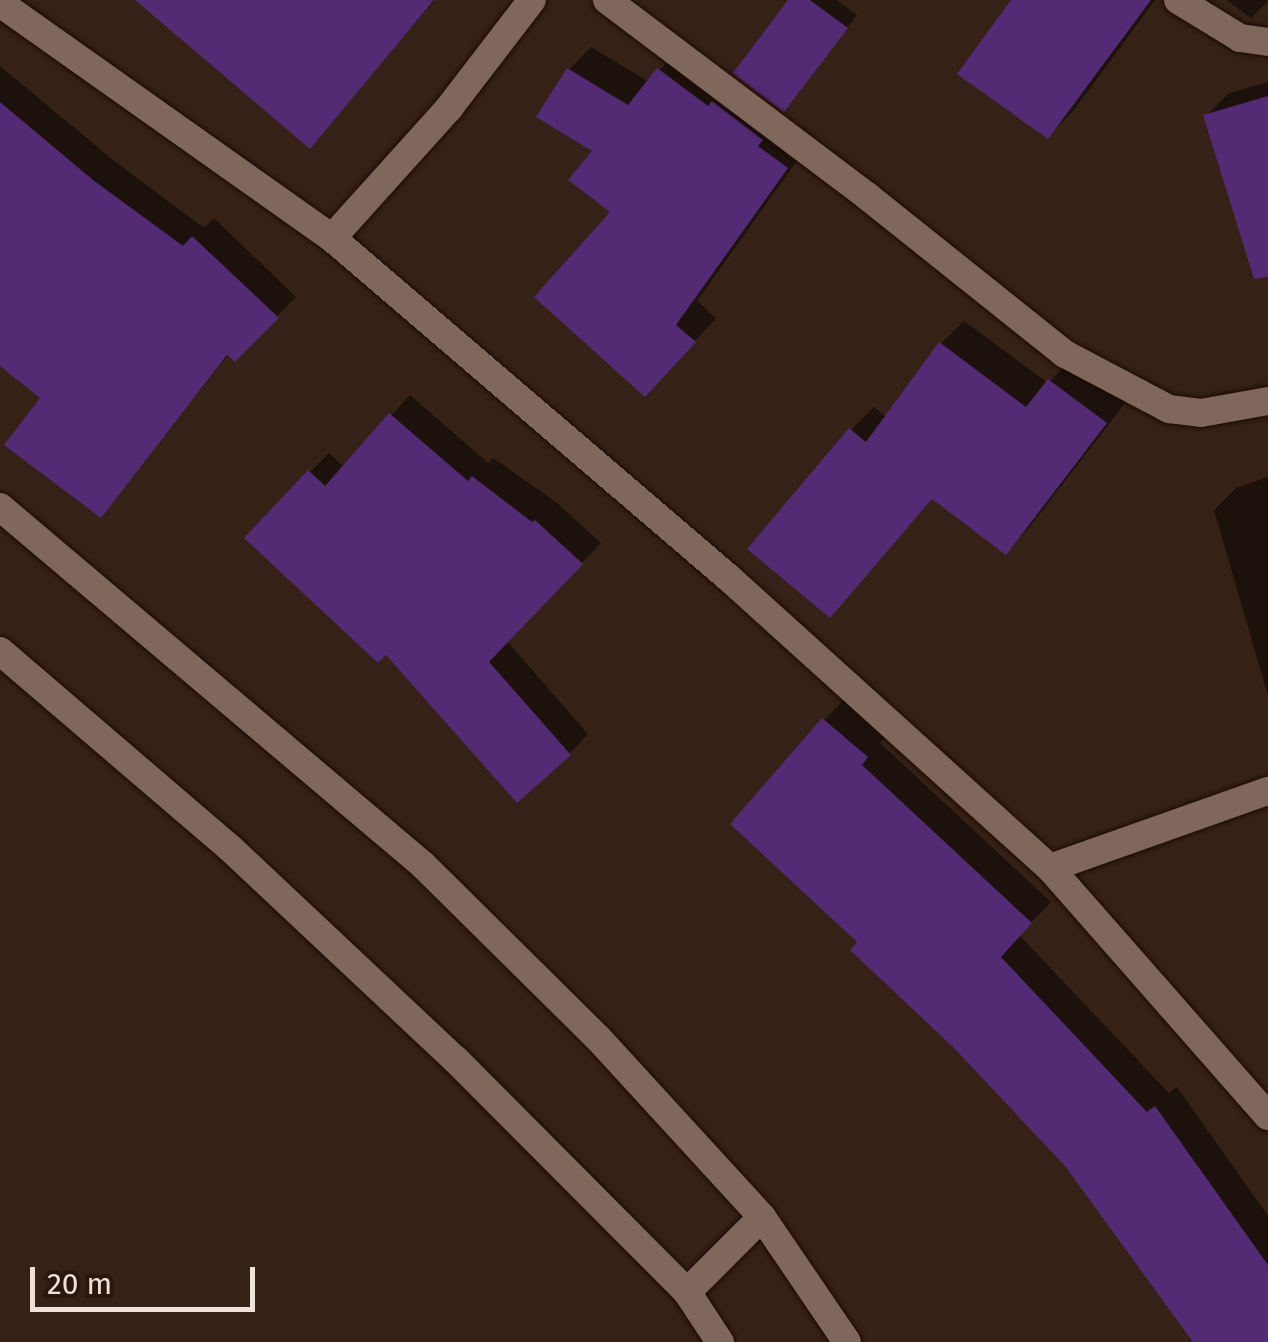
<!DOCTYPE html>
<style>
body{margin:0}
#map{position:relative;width:1268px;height:1342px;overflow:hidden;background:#352116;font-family:"Fira Sans",sans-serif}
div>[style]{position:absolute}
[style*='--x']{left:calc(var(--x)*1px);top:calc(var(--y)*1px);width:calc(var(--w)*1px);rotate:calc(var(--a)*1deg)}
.shadow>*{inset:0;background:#0007}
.building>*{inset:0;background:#532a74}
.roads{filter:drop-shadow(0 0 2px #1c0a02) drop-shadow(0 0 2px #1c0a02)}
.minor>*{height:28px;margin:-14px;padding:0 14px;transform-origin:14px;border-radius:14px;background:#7f675b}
span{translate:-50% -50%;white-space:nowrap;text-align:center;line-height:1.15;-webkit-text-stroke:8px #2b170d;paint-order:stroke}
.scale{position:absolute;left:30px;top:1267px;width:225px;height:45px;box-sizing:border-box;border:5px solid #efe1da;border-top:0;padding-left:12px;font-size:30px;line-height:35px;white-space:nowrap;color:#efe1da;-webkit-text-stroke:8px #2b170d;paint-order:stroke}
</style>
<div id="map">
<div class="shadow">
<i style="clip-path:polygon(139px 0,435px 0,309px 146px)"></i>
<i style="clip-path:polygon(791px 0,837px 0,857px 15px,784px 108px)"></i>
<i style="clip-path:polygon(1014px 0,1155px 0,1074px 110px,1048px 136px)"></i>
<i style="clip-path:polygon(1226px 0,1268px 0,1268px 1px,1251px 18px)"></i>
<i style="clip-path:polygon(591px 47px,649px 82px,681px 47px,808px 145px,697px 301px,716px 318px,667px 372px,569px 70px)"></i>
<i style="clip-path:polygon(0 66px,113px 160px,204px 228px,214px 218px,296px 297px,235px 358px,229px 354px,100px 515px,43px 398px,0 363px)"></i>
<i style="clip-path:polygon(1268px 82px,1268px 259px,1206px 116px,1229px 93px)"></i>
<i style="clip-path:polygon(964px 321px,1048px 383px,1073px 358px,1128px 399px,1028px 529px,1006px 552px,934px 497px,852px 591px,851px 430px,874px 407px,887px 418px,941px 344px)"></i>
<i style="clip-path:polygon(410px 395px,488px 463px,493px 458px,556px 502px,601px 543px,507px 641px,588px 734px,569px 754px,310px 472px,329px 453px,344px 467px)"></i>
<i style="clip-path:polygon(1268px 477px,1268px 696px,1214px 510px,1236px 488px)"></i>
<i style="clip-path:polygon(844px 700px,887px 735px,880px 743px,1051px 902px,1019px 935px,1169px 1093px,1177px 1087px,1268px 1216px,1268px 1342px,1196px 1342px,1067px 1164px,861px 942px,824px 720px)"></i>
</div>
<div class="building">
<i style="clip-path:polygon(135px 0,434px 0,310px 149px)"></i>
<i style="clip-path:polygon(788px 0,810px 0,848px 28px,784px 112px,733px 73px)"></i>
<i style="clip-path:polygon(1011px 0,1151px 0,1048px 139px,957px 74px)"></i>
<i style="clip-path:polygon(567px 68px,628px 105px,657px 68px,708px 106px,712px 101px,763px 140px,758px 146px,788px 168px,676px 325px,696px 342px,645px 397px,534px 297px,610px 212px,568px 180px,592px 151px,536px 117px)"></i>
<i style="clip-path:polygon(1268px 96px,1268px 277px,1254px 279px,1203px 115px)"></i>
<i style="clip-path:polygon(0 102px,93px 180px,183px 246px,192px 236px,279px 318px,235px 362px,227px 355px,101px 518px,4px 445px,40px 398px,0 366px)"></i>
<i style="clip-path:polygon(939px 342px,1026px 407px,1048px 379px,1107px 423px,1006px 555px,932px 499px,830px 618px,747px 549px,849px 428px,866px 442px)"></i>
<i style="clip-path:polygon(389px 413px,468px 481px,472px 476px,532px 522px,535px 520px,583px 564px,489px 662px,571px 755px,517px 803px,386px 655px,378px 663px,244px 538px,308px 470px,325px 486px)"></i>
<i style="clip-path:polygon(822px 718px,868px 757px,862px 765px,1032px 923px,1001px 957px,1147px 1112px,1155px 1106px,1268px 1265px,1268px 1342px,1193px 1342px,1065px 1166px,954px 1048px,850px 950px,857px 942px,730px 824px)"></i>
</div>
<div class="roads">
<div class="minor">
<i style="--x:607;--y:0;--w:326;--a:37"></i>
<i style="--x:867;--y:196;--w:253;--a:38.6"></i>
<i style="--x:1065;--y:354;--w:118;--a:27.9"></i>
<i style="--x:1169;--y:409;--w:32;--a:7"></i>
<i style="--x:1201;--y:413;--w:68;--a:-10.2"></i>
<i style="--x:1178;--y:0;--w:73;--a:31.5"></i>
<i style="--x:1240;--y:38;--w:28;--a:8"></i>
<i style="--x:0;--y:3;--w:407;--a:35.3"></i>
<i style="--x:332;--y:238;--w:524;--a:40.59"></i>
<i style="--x:730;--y:579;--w:431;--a:42.1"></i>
<i style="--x:1050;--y:868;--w:330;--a:48.7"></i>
<i style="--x:332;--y:238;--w:175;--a:-48"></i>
<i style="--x:449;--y:108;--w:136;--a:-52.5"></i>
<i style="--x:0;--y:507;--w:554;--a:40.24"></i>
<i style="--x:423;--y:865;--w:246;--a:44.7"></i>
<i style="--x:598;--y:1038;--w:243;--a:47.5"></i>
<i style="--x:762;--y:1217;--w:151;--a:55.8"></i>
<i style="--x:0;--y:651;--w:303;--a:40.6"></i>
<i style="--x:230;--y:848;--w:308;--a:43.2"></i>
<i style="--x:455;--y:1059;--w:329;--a:45.1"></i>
<i style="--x:687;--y:1292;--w:60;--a:56.6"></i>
<i style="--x:1050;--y:868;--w:231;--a:-19.5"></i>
<i style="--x:687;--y:1292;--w:106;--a:-45"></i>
</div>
</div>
<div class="scale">20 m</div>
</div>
